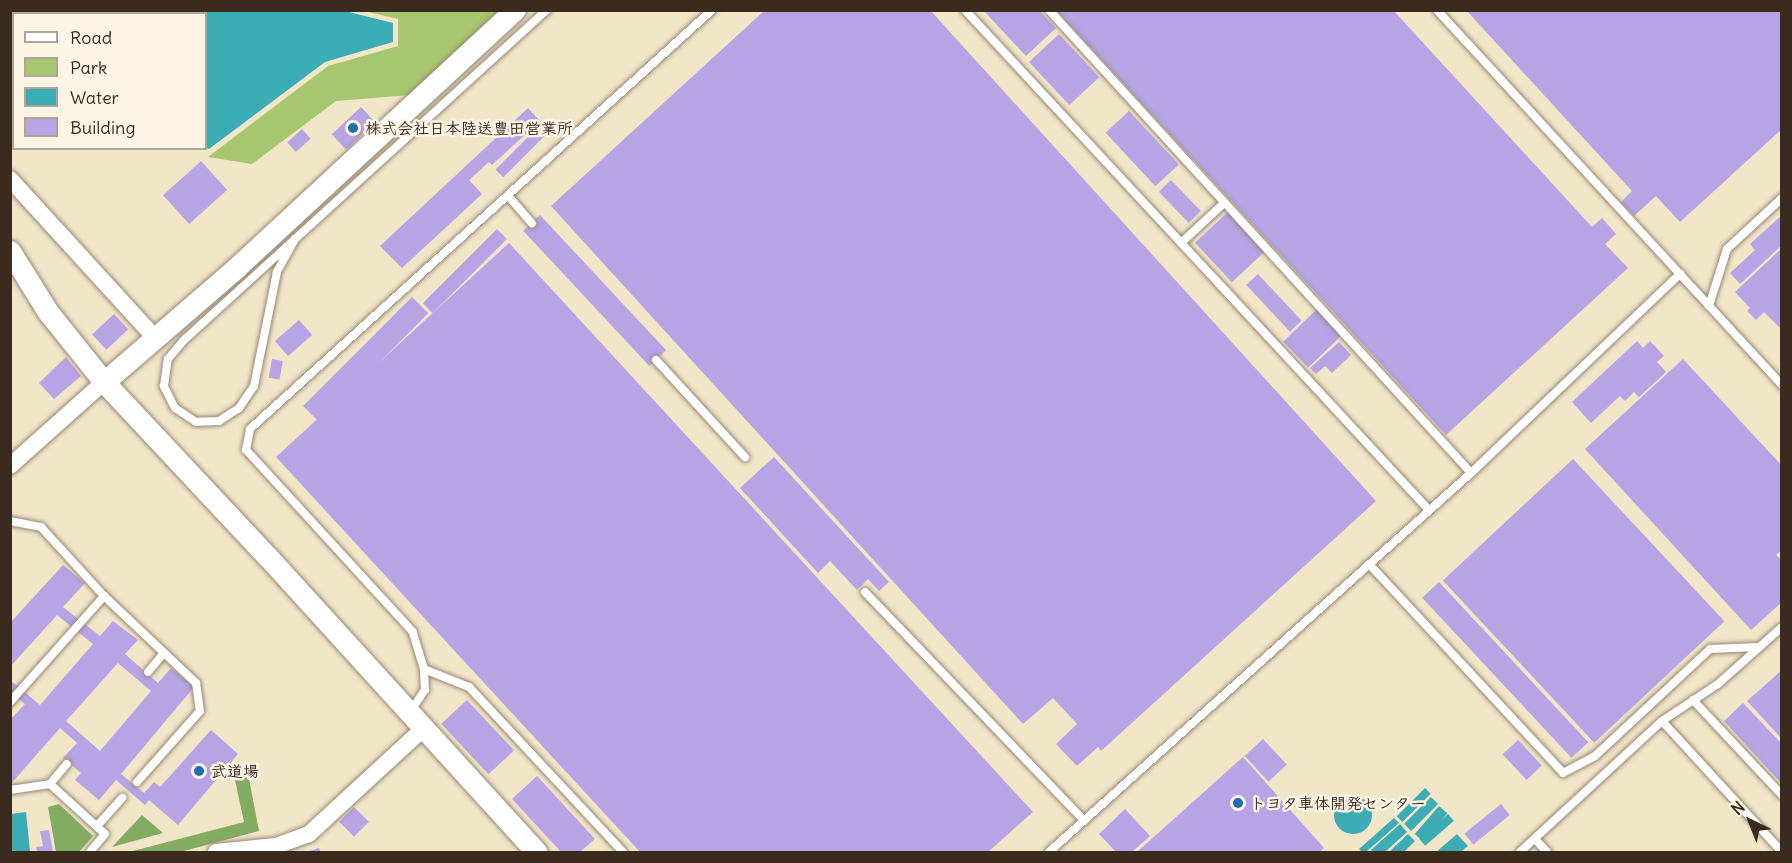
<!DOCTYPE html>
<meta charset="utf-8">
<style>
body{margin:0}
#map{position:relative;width:1792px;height:863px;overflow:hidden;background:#f2e6c9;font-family:Delius,"Klee One",sans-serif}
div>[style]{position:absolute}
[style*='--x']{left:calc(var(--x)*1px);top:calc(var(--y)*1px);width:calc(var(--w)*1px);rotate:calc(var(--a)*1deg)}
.green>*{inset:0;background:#a6c66f}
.forest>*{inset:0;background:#84ab62}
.water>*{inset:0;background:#3cadb5;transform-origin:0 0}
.round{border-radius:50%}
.building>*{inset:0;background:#b6a4e4;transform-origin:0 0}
.roads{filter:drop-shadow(0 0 2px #968874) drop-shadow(0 0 2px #968874)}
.service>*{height:8px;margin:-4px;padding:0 4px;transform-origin:4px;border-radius:4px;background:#fff}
.minor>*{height:16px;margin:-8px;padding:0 8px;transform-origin:8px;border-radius:8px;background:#fff}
.tertiary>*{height:21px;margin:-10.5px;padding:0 10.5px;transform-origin:10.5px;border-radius:10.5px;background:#fff}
.dots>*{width:16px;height:16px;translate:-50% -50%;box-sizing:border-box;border:3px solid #fcf5e5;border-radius:50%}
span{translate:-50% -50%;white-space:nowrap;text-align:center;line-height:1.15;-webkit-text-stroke:5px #fcf5e5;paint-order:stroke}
.poi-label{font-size:16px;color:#3b2a1e;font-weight:700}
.left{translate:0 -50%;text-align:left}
.frame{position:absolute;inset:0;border:12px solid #3b2a1e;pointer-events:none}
.legend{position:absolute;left:12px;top:12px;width:195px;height:138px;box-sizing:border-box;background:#fcf5e5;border:2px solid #afa495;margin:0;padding:8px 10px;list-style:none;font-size:18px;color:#3b2a1e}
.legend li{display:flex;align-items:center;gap:12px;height:30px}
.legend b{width:30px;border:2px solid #afa495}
.north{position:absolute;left:1720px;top:791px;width:60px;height:60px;-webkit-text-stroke:4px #fcf5e5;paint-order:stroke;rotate:317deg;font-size:16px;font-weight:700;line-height:24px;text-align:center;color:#3b2a1e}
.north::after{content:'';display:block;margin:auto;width:21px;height:27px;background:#3b2a1e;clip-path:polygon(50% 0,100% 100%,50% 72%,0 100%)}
</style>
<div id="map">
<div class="green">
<i style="clip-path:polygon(505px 10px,410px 95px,336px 101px,252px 164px,208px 157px,328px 66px,398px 46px,398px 19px,364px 11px)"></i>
</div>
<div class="forest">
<i style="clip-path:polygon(247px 768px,259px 831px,180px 852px,129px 852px,244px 822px,233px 771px)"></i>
<i style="clip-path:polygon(59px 804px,93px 836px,79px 852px,56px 852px,48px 807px)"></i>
<i style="clip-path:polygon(142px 815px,163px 833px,112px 847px)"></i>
</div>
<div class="water">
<i style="clip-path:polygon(209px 10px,345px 11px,393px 23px,393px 42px,325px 62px,209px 149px,206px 148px,206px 14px,199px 13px)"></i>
<i style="left:1425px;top:788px;width:8px;height:40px;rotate:45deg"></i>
<i class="round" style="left:1334px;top:796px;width:38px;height:38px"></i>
<i style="left:1431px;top:797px;width:10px;height:38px;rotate:45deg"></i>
<i style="left:1439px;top:806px;width:11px;height:37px;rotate:41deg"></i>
<i style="clip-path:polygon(26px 812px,30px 852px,11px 852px,11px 814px)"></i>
<i style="left:1448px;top:814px;width:9px;height:38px;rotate:49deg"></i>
<i style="clip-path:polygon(1394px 818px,1399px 823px,1366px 852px,1362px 852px,1359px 849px)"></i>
<i style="clip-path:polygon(1400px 824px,1407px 832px,1385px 852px,1373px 852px,1371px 850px)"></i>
<i style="clip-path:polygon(1408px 834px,1415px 841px,1404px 852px,1389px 852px)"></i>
<i style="clip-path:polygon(1457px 834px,1468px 846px,1460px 852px,1436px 852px)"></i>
</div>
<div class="building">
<i style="clip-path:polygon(765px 10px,930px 10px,1376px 501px,1101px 751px,1098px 747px,1077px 766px,1056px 744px,1077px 724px,1053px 698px,1023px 724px,551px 206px)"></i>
<i style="clip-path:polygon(983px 10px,1039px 10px,1056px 28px,1026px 56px)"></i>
<i style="clip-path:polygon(1056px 10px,1393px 10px,1592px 227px,1602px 218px,1616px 234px,1605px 244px,1628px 268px,1446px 435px)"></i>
<i style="clip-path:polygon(1466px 10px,1779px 10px,1782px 13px,1782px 129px,1680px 222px,1656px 196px,1634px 216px,1621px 202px,1632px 191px)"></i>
<i style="left:1059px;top:34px;width:59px;height:41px;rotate:47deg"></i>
<i style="left:361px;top:107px;width:21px;height:40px;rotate:47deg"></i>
<i style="clip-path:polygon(528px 108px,540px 121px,492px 165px,489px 162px,469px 180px,482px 194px,402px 268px,380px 246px)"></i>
<i style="left:1129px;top:111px;width:73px;height:32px;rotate:47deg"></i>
<i style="left:545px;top:120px;width:11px;height:70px;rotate:45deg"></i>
<i style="left:302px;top:129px;width:13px;height:20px;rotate:48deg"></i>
<i style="left:201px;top:161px;width:39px;height:51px;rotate:48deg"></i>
<i style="left:1171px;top:180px;width:43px;height:17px;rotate:46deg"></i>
<i style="left:1228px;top:212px;width:54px;height:45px;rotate:47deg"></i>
<i style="left:540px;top:215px;width:185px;height:23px;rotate:47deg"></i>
<i style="clip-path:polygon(1782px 215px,1782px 245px,1740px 284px,1730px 273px,1755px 250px,1750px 244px)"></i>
<i style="left:497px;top:229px;width:14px;height:105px;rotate:45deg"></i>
<i style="clip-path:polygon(509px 243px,1033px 812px,988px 852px,640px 852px,276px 457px)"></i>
<i style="clip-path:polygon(1782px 248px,1782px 330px,1764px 312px,1756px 320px,1747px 311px,1750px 308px,1735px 292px)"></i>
<i style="left:1258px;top:274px;width:64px;height:16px;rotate:47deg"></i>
<i style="left:412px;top:297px;width:23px;height:154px;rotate:45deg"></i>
<i style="left:1317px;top:309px;width:36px;height:47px;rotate:46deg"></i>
<i style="left:114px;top:314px;width:21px;height:30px;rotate:47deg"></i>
<i style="left:299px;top:320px;width:20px;height:32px;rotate:49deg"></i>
<i style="clip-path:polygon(1637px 341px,1643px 348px,1650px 341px,1664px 356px,1657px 362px,1666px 372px,1639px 397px,1634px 392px,1625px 401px,1620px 396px,1591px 423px,1572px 402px)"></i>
<i style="clip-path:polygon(1339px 342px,1351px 355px,1332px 373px,1325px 366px,1316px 374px,1310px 368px)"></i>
<i style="clip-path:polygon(66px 357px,81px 376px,54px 399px,39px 383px)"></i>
<i style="left:272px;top:359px;width:11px;height:19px;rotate:10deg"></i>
<i style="clip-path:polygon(1683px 359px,1782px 466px,1782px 550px,1776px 555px,1782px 561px,1782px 602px,1751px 630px,1585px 449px)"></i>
<i style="clip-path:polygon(774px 457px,889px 582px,879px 591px,868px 579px,857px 590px,830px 561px,818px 573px,740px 488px)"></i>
<i style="left:1573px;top:459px;width:222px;height:178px;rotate:47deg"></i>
<i style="clip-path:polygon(evenodd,63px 565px,85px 583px,63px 607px,100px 636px,113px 621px,138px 640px,125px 654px,158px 683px,171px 668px,194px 687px,121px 774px,144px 793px,154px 782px,160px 787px,211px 730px,238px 754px,178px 825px,149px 800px,145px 805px,116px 780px,99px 800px,75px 780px,81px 773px,63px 758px,77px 743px,60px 728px,10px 785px,10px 720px,25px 704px,10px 692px,10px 680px,40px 705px,93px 644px,57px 615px,10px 667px,10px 623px,63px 565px,118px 663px,151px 691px,100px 751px,66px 721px,118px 663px)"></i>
<i style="left:1439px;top:582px;width:219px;height:23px;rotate:47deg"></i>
<i style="clip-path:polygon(1782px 670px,1782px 739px,1747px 701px)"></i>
<i style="left:467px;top:700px;width:69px;height:35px;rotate:47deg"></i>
<i style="clip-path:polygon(1743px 703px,1782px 744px,1782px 784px,1724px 721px)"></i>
<i style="left:1263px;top:739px;width:35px;height:25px;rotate:47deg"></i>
<i style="left:1518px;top:740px;width:35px;height:21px;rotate:47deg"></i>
<i style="clip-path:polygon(1243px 757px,1324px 848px,1319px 852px,1137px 852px)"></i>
<i style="clip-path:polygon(537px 776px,595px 839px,580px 852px,561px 852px,512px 799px)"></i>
<i style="left:1501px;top:804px;width:14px;height:47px;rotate:51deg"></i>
<i style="left:354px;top:807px;width:21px;height:21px;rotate:45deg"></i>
<i style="clip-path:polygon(1125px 809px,1150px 836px,1132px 852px,1116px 852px,1099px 834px)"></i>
<i style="clip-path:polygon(49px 830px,53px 852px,37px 852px,36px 847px,43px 846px,40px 831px)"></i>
<i style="clip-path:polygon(319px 848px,321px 852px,306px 852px)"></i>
</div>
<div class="roads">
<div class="service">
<i style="--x:965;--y:10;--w:682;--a:47.14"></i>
<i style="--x:1049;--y:10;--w:626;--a:47.65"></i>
<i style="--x:1437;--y:10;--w:510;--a:47.39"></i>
<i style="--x:509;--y:197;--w:35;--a:49"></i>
<i style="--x:295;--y:239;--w:38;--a:119"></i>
<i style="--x:277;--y:272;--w:116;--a:101.4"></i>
<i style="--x:254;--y:386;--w:27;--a:124"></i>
<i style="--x:239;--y:408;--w:24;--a:147"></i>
<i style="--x:219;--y:421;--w:23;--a:178"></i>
<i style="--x:196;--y:422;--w:25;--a:-146"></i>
<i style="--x:175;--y:408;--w:25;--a:-117"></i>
<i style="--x:164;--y:386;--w:27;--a:-82"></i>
<i style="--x:168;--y:359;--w:23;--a:-50"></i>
<i style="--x:183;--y:341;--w:151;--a:-42.3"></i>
<i style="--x:295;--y:239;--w:341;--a:-42.3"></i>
<i style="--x:1181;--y:243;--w:59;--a:-42.9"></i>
<i style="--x:1709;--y:306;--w:60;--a:-72.5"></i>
<i style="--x:1727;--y:249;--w:75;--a:-42.8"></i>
<i style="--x:656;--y:360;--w:132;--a:47.5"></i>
<i style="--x:10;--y:521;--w:32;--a:11"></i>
<i style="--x:41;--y:527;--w:93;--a:47.6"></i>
<i style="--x:104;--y:596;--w:127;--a:43.4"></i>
<i style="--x:196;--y:683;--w:28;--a:82"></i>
<i style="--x:200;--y:711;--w:95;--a:131.6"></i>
<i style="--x:1369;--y:564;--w:285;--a:47.1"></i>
<i style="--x:1563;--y:773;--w:36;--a:-28"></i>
<i style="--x:1595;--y:756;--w:157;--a:-42.9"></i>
<i style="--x:1710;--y:649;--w:48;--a:-2.4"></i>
<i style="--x:865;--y:592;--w:316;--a:46.2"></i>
<i style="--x:148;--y:672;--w:25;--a:-50"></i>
<i style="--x:1693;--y:700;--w:130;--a:46.9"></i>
<i style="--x:10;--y:702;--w:142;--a:-48.4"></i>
<i style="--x:410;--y:712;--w:27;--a:-56"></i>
<i style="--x:425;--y:690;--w:21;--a:-93"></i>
<i style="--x:1662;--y:721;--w:178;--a:47.5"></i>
<i style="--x:50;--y:784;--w:26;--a:-50"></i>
<i style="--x:10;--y:790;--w:40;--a:-8.5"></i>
<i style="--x:50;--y:784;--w:74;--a:42.3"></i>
<i style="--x:105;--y:834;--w:23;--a:130"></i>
<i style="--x:97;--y:826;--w:38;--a:-48"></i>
<i style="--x:1535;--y:839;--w:18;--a:47"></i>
<i style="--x:623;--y:852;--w:226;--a:-133"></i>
<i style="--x:469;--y:687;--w:48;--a:-158.2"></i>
<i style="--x:424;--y:669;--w:39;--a:-107"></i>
<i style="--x:413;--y:632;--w:247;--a:-132.5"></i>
<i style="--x:246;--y:450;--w:21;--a:-79"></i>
<i style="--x:250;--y:429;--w:624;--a:-42.21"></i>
<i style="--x:1049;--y:852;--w:567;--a:-41.93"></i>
<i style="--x:1471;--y:473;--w:289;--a:-43.6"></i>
<i style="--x:1520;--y:852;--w:193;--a:-42.7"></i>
<i style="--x:1662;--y:721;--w:67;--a:-33.5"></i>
<i style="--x:1718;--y:684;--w:86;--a:-41.7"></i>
</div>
<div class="minor">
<i style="--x:94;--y:14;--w:5;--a:-53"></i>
<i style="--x:10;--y:88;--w:5;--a:-37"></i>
<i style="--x:10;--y:179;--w:215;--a:47.6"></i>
<i style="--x:10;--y:466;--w:126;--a:-41.8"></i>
<i style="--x:216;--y:852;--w:60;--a:-5.7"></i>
<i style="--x:276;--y:846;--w:35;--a:-20"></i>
<i style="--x:309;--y:834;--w:156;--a:-42.7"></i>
</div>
<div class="tertiary">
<i style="--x:10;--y:251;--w:72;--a:58.1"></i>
<i style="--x:48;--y:312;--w:90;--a:51.3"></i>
<i style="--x:104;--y:382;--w:240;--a:46.9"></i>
<i style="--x:268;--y:557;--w:399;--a:47.7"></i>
<i style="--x:104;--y:382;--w:176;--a:-40.8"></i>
<i style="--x:237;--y:267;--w:379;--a:-42.8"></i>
</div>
</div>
<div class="dots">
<i style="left:353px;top:128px;background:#1f6fb2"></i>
<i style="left:199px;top:771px;background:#1f6fb2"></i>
<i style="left:1238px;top:803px;background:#1f6fb2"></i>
</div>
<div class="poi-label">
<span class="left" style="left:365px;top:128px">株式会社日本陸送豊田営業所</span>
<span class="left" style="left:211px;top:771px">武道場</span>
<span class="left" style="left:1250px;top:803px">トヨタ車体開発センター</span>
</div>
<div class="frame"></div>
<ul class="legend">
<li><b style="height:8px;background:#fff"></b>Road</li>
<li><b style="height:16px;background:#a6c66f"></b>Park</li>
<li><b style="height:16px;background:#3cadb5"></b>Water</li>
<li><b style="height:16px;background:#b6a4e4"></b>Building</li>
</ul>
<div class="north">N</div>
</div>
